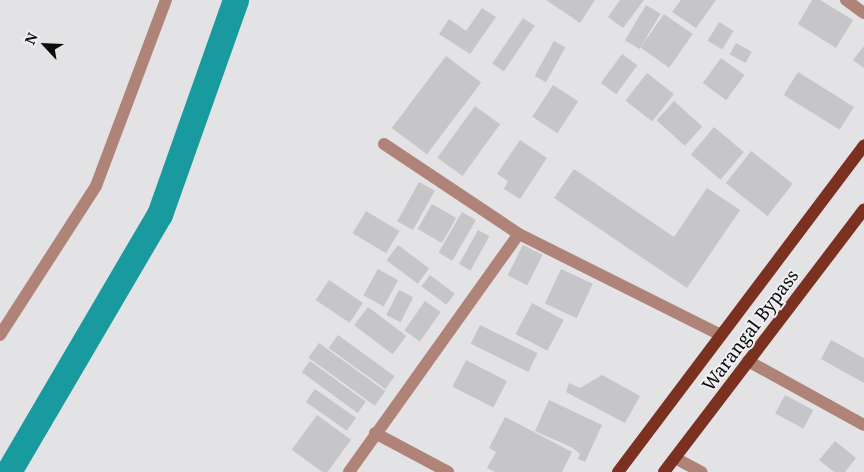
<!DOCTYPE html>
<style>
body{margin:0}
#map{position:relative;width:864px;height:472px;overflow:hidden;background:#e3e3e6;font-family:"Noto Serif",serif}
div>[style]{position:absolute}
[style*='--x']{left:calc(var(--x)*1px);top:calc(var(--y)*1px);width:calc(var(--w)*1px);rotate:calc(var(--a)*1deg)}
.canal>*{height:26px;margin:-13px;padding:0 13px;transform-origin:13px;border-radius:13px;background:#189a9e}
.building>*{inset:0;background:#c6c6c9;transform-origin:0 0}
.minor>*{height:12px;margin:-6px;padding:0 6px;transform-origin:6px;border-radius:6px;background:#af8378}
.major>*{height:12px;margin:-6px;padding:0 6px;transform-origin:6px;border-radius:6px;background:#7b3020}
span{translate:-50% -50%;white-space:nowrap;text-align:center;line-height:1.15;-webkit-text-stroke:4px #f0f0f3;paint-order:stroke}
.street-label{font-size:18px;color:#0c0c0d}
.north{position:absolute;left:20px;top:20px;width:50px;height:50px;-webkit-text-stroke:4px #f0f0f3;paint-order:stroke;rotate:295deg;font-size:14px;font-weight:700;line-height:20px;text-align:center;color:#0c0c0d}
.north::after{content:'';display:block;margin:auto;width:18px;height:22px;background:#0c0c0d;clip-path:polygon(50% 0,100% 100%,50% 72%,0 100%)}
</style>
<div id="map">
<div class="canal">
<i style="--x:9;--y:472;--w:298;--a:-59.6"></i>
<i style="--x:160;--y:215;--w:228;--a:-70.5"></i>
</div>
<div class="building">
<i style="clip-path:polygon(546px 0,595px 0,580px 23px)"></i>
<i style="clip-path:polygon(620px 0,644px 0,623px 28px,608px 17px)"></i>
<i style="clip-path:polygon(681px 0,716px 0,696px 28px,672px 12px)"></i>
<i style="clip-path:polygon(812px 0,820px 0,853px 20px,836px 48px,798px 24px)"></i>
<i style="left:646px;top:5px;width:17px;height:41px;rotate:31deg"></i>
<i style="clip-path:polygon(482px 8px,496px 17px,470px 54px,439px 34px,449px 19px,466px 31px)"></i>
<i style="left:664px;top:14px;width:35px;height:41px;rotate:35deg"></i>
<i style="left:523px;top:18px;width:14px;height:55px;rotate:34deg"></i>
<i style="left:719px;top:22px;width:17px;height:22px;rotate:31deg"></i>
<i style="left:554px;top:41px;width:13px;height:40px;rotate:29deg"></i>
<i style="left:736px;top:43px;width:18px;height:13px;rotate:29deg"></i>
<i style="clip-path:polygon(864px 46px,864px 68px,853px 60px)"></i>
<i style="left:622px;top:54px;width:19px;height:36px;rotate:36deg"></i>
<i style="left:446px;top:56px;width:44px;height:90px;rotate:37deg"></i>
<i style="left:721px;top:58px;width:29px;height:31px;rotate:36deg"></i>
<i style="left:798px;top:72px;width:66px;height:27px;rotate:32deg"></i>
<i style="left:647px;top:73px;width:34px;height:35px;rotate:38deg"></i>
<i style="left:553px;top:85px;width:30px;height:38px;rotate:33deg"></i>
<i style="left:674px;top:101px;width:38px;height:26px;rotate:42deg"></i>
<i style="left:475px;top:106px;width:31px;height:64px;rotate:36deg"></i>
<i style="left:714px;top:127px;width:39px;height:36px;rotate:40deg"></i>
<i style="clip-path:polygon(520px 140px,547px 158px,520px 199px,504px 189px,508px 181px,497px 174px)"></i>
<i style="left:751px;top:151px;width:53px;height:41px;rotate:38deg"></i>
<i style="clip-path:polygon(574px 169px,674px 237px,707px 188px,740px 210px,687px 288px,554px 198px)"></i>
<i style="left:419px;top:182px;width:18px;height:45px;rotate:29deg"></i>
<i style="left:432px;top:204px;width:28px;height:29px;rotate:30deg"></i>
<i style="left:366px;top:211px;width:39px;height:26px;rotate:31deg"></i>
<i style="left:462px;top:212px;width:16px;height:47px;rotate:30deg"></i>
<i style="left:478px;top:230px;width:13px;height:39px;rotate:29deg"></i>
<i style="left:398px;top:245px;width:39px;height:19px;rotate:37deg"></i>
<i style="left:523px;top:245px;width:22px;height:34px;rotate:27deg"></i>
<i style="left:378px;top:269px;width:23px;height:30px;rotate:29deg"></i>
<i style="left:561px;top:269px;width:35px;height:38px;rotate:25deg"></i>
<i style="left:430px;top:275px;width:31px;height:14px;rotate:37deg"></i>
<i style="left:329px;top:280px;width:41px;height:24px;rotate:34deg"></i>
<i style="left:399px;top:290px;width:16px;height:28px;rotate:27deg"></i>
<i style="left:425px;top:301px;width:19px;height:36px;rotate:35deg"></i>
<i style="left:532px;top:303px;width:36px;height:35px;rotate:28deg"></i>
<i style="left:368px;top:307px;width:48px;height:23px;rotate:37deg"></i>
<i style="left:480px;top:325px;width:64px;height:21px;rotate:26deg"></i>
<i style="left:338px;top:335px;width:70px;height:16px;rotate:36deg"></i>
<i style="clip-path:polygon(831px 340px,864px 358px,864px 383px,821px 359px)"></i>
<i style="left:319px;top:343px;width:82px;height:18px;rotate:36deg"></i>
<i style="left:466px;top:360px;width:46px;height:30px;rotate:27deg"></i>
<i style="left:310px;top:361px;width:69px;height:14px;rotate:36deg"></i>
<i style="clip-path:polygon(602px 375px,640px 396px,625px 423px,566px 392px,569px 383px,580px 388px)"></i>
<i style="left:315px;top:389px;width:50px;height:16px;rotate:35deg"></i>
<i style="left:785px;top:395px;width:32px;height:21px;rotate:28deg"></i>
<i style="clip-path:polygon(549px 400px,602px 425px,585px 462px,578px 459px,580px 454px,573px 448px,535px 431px)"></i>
<i style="left:317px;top:415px;width:42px;height:43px;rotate:36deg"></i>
<i style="clip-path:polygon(505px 417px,572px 452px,562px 472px,495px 472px,487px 468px,496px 452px,489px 448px)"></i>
<i style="clip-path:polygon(835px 441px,856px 458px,845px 472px,834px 472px,819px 460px)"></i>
</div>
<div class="minor">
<i style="--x:846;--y:0;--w:22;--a:36"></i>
<i style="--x:384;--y:144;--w:162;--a:33.7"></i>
<i style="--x:519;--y:234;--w:226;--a:26.6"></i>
<i style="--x:0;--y:335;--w:177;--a:-57.2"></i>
<i style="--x:96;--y:186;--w:199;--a:-69.4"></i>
<i style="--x:748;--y:361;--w:132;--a:28.9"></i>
<i style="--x:375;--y:433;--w:83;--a:28.1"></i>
<i style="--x:675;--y:458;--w:30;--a:28"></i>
<i style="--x:349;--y:472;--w:292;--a:-54.5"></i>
</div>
<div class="major">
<i style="--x:618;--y:472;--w:409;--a:-53"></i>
<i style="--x:664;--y:472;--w:330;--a:-52.7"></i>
</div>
<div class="street-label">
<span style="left:750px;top:330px;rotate:-53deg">Warangal Bypass</span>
</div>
<div class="north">N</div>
</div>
